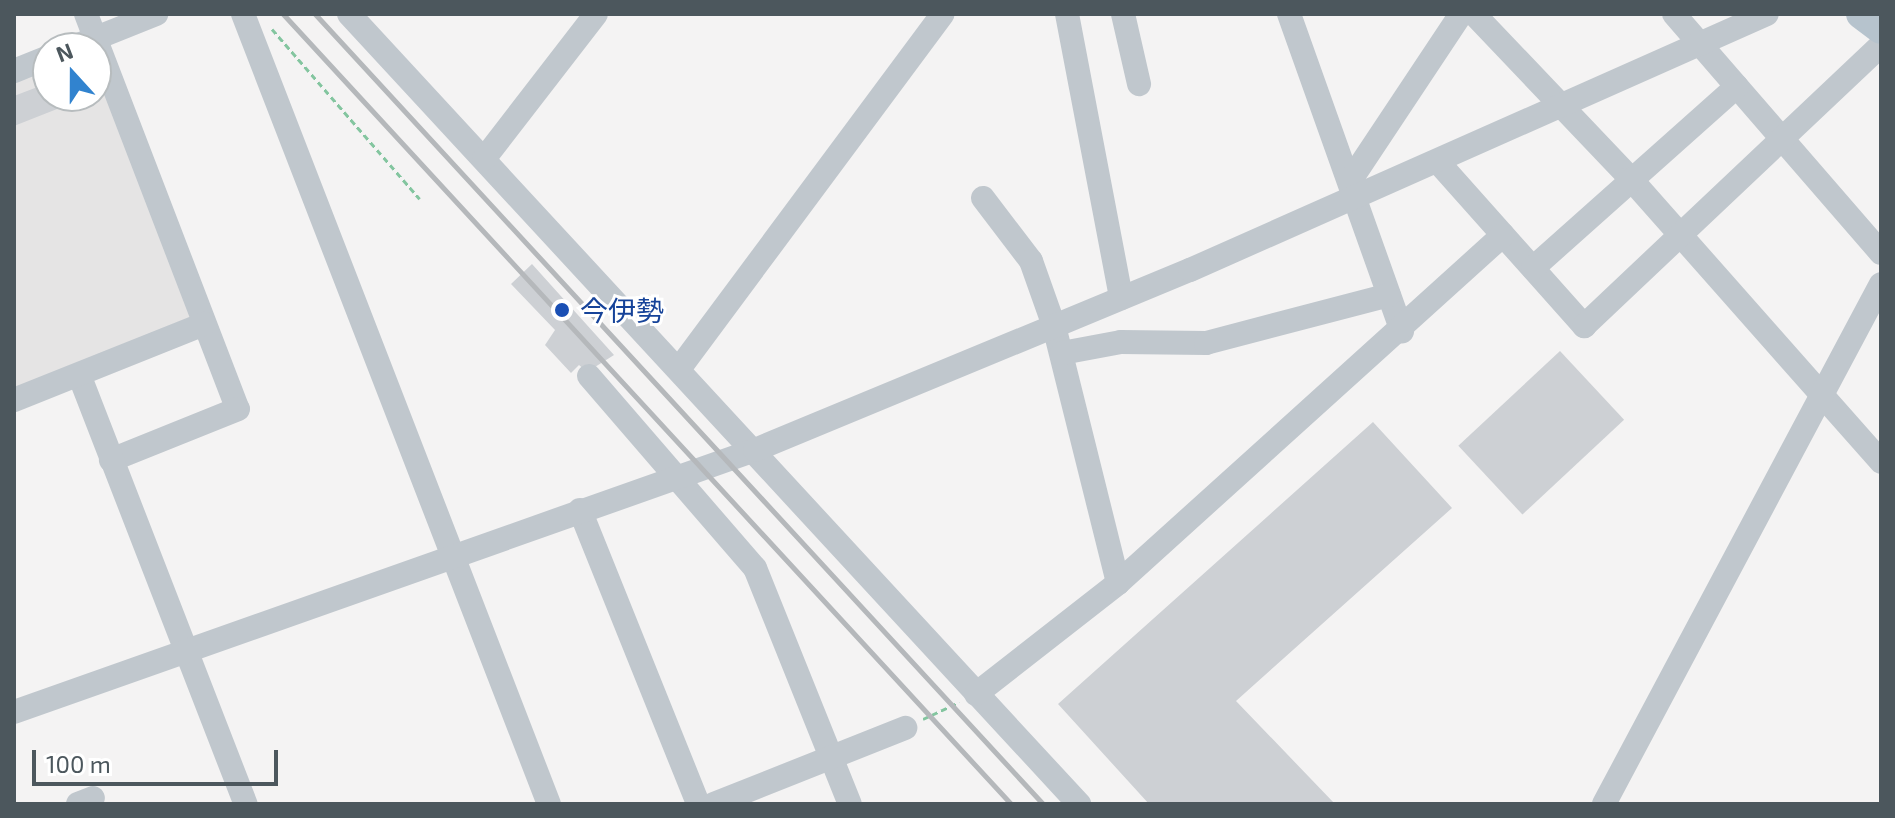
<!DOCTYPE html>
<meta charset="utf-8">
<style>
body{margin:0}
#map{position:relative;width:1895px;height:818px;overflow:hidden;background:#f4f3f3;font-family:"Exo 2","Noto Sans JP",sans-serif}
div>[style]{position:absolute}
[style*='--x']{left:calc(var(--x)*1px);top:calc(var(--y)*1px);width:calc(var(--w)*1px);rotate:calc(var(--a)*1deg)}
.education>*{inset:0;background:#e5e4e4}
.building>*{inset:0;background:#cdd0d4;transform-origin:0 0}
.path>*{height:3px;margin-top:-1.5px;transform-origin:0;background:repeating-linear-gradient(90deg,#83c59f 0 6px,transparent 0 10px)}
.minor>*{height:24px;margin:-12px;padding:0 12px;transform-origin:12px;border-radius:12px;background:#c0c7cd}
.major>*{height:30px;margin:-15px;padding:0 15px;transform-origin:15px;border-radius:15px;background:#b6c3cd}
.rail>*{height:5px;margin:-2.5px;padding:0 2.5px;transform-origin:2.5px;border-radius:2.5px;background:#b5b8bb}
.dots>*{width:22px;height:22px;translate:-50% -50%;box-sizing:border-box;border:4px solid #fff;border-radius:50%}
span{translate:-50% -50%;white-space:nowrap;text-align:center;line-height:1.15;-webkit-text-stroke:6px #fff;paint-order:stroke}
.transit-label{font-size:28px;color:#164399}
.left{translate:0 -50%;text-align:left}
.frame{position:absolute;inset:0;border:16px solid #4c575d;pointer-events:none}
.north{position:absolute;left:32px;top:32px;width:80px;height:80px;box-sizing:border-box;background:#fff;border:2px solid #b7bcbe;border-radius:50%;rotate:339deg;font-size:22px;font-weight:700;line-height:32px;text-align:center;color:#4c575d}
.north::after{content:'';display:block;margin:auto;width:28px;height:36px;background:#3183cf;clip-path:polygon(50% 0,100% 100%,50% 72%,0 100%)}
.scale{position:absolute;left:32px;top:750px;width:246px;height:36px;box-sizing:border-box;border:4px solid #4c575d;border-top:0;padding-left:10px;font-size:24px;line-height:28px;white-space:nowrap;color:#4c575d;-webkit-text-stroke:6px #fff;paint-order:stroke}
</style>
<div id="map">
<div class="education">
<i style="clip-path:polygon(96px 62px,196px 315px,14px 392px,14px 76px,48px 63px,48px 96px,96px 96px)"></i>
</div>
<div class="building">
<i style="clip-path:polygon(48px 83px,48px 96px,90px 96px,14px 126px,14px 96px)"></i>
<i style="clip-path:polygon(532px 264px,614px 355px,587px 372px,579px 365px,571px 373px,545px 345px,555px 330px,511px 284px)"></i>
<i style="left:1560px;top:351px;width:94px;height:139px;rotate:47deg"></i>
<i style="clip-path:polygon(1373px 422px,1452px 508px,1236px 701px,1335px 804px,1149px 804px,1058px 704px)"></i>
</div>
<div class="path">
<i style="--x:272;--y:29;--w:225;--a:49"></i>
<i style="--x:923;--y:719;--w:40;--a:-25"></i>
</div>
<div class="minor">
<i style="--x:86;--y:14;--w:423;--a:69"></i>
<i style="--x:238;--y:409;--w:137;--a:158.1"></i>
<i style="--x:243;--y:14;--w:847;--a:68.83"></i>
<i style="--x:349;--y:14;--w:1076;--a:47.26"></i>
<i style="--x:1067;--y:14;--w:289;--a:79.2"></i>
<i style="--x:1123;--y:14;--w:72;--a:77.1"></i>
<i style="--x:1289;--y:14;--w:337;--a:70.4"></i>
<i style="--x:1474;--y:14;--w:226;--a:46.4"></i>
<i style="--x:1630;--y:178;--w:379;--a:48.5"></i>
<i style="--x:1674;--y:14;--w:316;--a:49.1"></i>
<i style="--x:71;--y:48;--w:92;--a:-21.8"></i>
<i style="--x:14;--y:71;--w:37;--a:-22"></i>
<i style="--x:484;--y:159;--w:183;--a:-52.3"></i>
<i style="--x:1438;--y:162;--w:220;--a:48.3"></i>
<i style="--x:1584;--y:326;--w:409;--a:-43.4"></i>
<i style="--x:1350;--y:181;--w:201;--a:-56.4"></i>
<i style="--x:983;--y:198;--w:79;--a:52.7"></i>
<i style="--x:1031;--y:261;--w:69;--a:70.5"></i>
<i style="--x:1054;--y:326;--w:265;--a:76"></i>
<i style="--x:1533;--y:268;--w:273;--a:-41.7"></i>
<i style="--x:1062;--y:353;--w:60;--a:-10.6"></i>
<i style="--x:1121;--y:342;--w:85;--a:0.7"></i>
<i style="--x:1206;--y:343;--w:189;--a:-14.7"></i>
<i style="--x:679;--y:369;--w:442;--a:-53.4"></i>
<i style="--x:589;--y:376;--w:254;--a:49.2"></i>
<i style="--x:755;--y:568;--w:254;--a:68.1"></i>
<i style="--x:80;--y:377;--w:458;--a:68.8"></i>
<i style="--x:14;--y:400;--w:205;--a:-21.8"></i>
<i style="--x:580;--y:510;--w:317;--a:68.1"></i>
<i style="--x:976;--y:694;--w:180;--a:-38"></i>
<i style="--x:1118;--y:583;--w:519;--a:-42.11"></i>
<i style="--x:14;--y:712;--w:786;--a:-19.47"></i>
<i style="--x:755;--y:450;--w:471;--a:-22.5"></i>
<i style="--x:1190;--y:270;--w:631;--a:-23.93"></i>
<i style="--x:78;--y:804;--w:16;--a:-22"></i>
<i style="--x:714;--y:804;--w:206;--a:-21.7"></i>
<i style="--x:1604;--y:804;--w:589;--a:-61.96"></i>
</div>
<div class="major">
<i style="--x:1861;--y:14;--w:25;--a:37"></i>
</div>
<div class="rail">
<i style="--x:283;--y:14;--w:1074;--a:47.34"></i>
<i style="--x:315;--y:14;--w:1074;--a:47.34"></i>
</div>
<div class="dots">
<i style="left:562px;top:310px;background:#1a4fb4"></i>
</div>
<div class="transit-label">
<span class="left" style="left:580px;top:310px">今伊勢</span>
</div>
<div class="frame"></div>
<div class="north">N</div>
<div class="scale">100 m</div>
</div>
